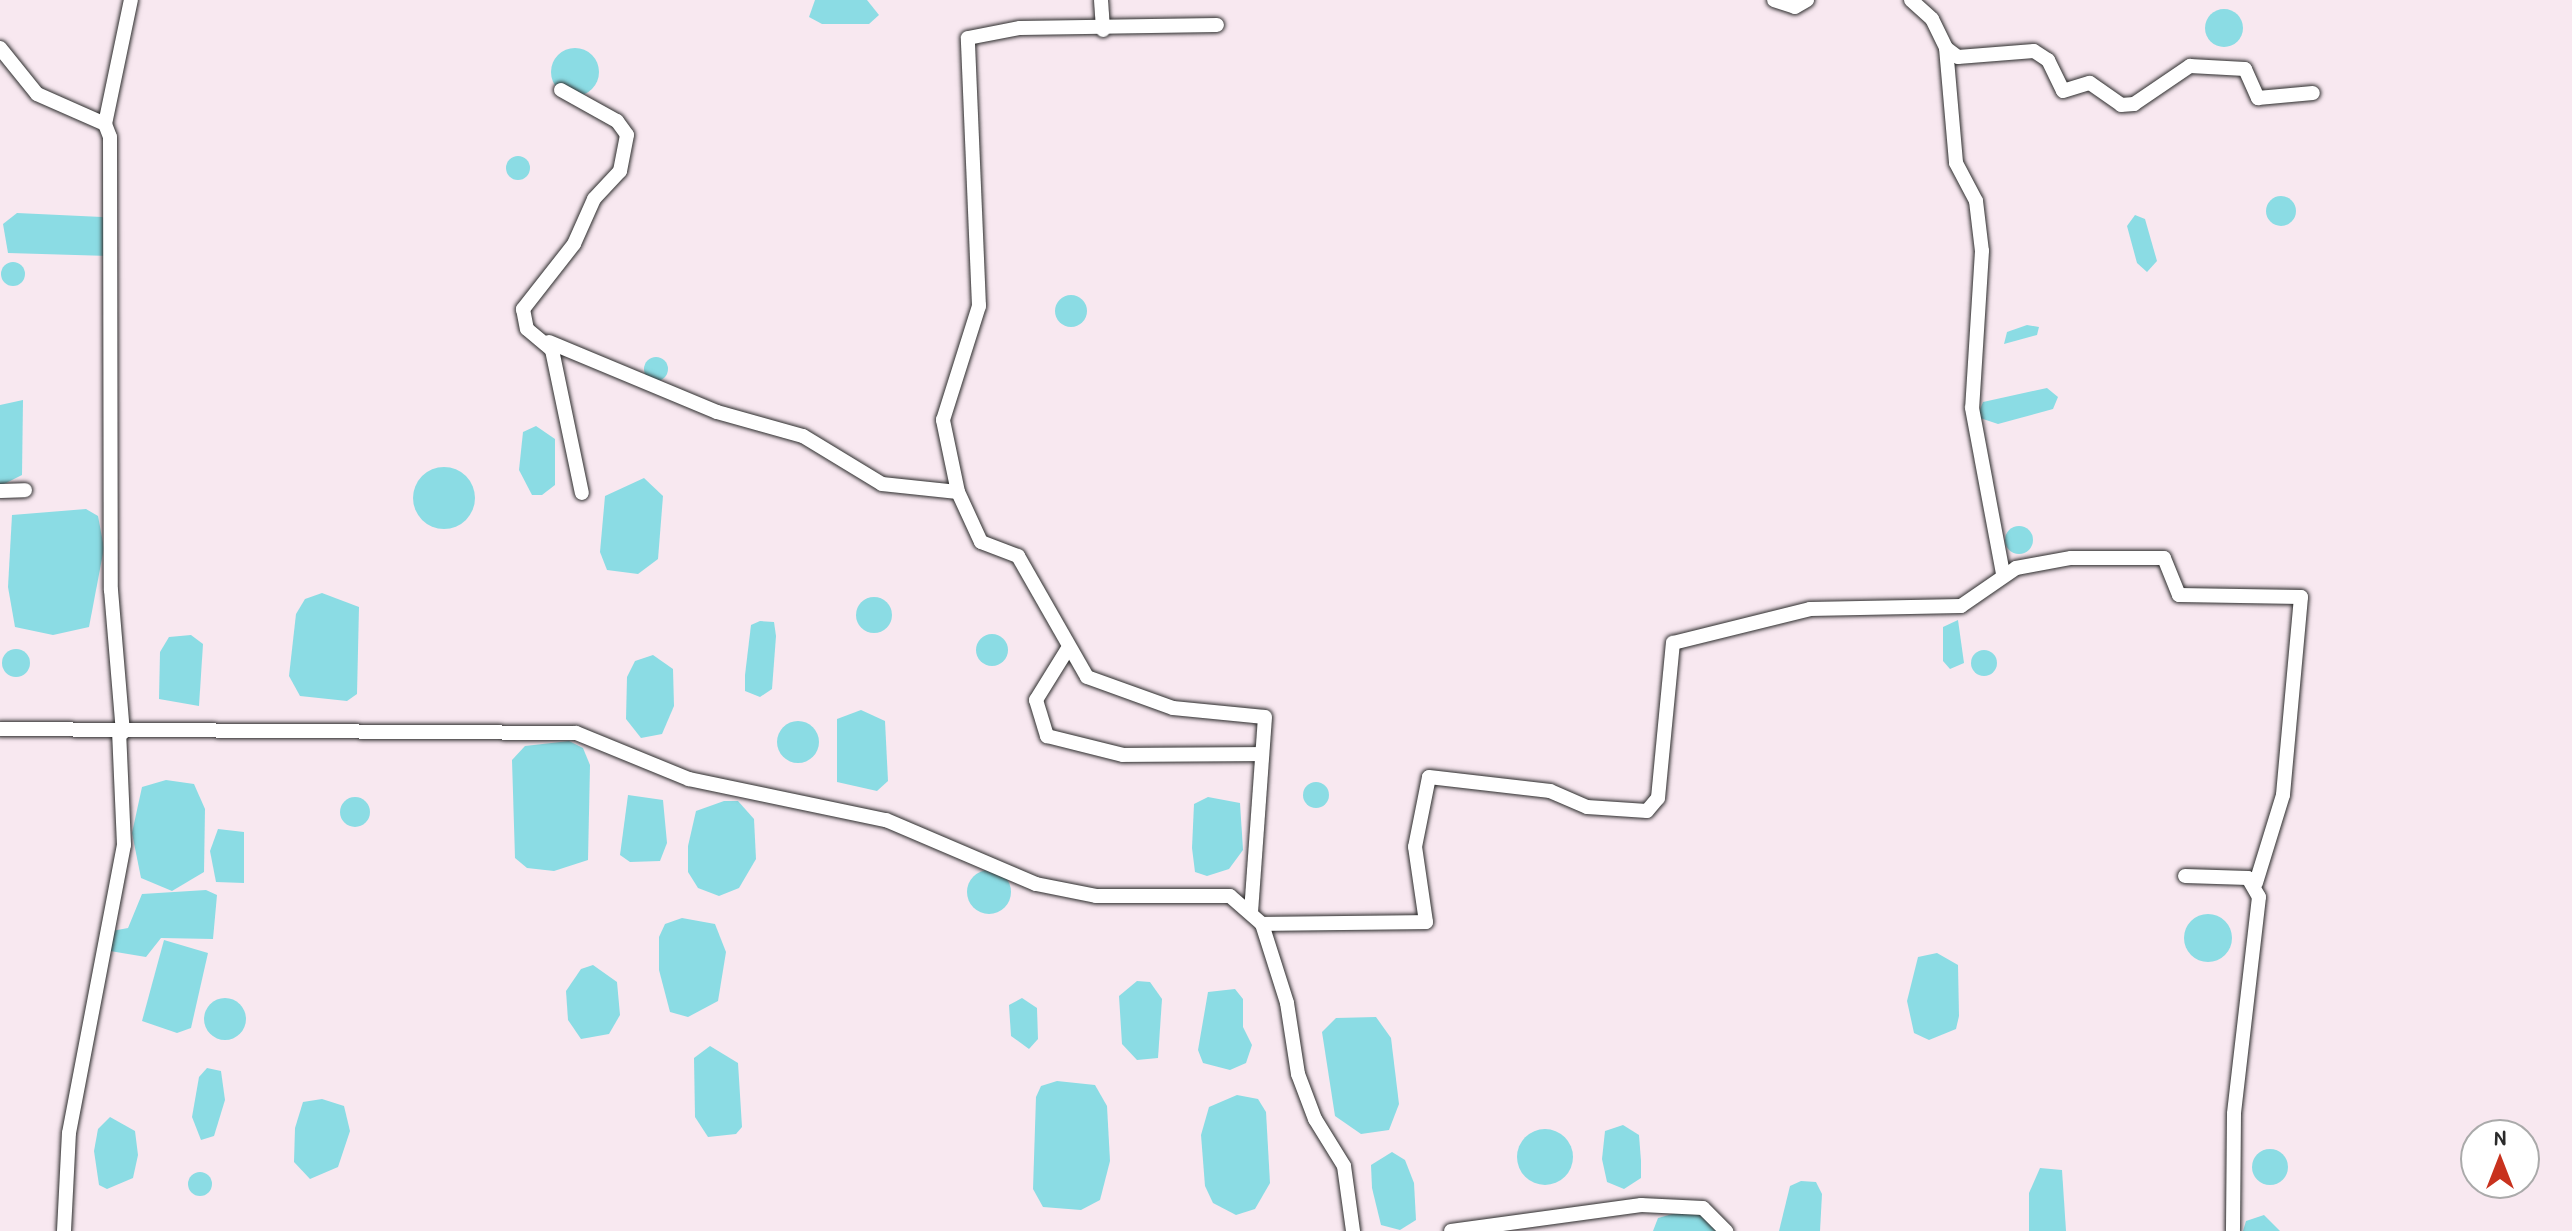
<!DOCTYPE html>
<style>
body{margin:0}
#map{position:relative;width:2572px;height:1231px;overflow:hidden;background:#f8e8f0;font-family:"Patrick Hand",sans-serif}
div>[style]{position:absolute}
[style*='--x']{left:calc(var(--x)*1px);top:calc(var(--y)*1px);width:calc(var(--w)*1px);rotate:calc(var(--a)*1deg)}
.water>*{inset:0;background:#8bdce4}
.round{border-radius:50%}
.roads{filter:drop-shadow(0 0 2px #2b2b2b) drop-shadow(0 0 2px #2b2b2b)}
.minor>*{height:14px;margin:-7px;padding:0 7px;transform-origin:7px;border-radius:7px;background:#fff}
span{translate:-50% -50%;white-space:nowrap;text-align:center;line-height:1.15;-webkit-text-stroke:6px #fff;paint-order:stroke}
.north{position:absolute;left:2460px;top:1119px;width:80px;height:80px;box-sizing:border-box;background:#fff;border:2px solid #aaa;border-radius:50%;rotate:0deg;font-size:22px;font-weight:700;line-height:32px;text-align:center;color:#2b2b2b}
.north::after{content:'';display:block;margin:auto;width:28px;height:36px;background:#c8321e;clip-path:polygon(50% 0,100% 100%,50% 72%,0 100%)}
</style>
<div id="map">
<div class="water">
<i style="clip-path:polygon(815px 0,867px 0,879px 15px,869px 24px,822px 24px,809px 17px)"></i>
<i class="round" style="left:2205px;top:9px;width:38px;height:38px"></i>
<i class="round" style="left:551px;top:48px;width:48px;height:48px"></i>
<i class="round" style="left:506px;top:156px;width:24px;height:24px"></i>
<i class="round" style="left:2266px;top:196px;width:30px;height:30px"></i>
<i style="clip-path:polygon(17px 213px,102px 217px,110px 220px,109px 256px,8px 253px,3px 224px)"></i>
<i style="clip-path:polygon(2135px 215px,2145px 219px,2157px 261px,2147px 272px,2137px 263px,2127px 226px)"></i>
<i class="round" style="left:1px;top:262px;width:24px;height:24px"></i>
<i class="round" style="left:1055px;top:295px;width:32px;height:32px"></i>
<i style="clip-path:polygon(2027px 325px,2039px 327px,2037px 335px,2004px 344px,2007px 332px)"></i>
<i class="round" style="left:644px;top:357px;width:24px;height:24px"></i>
<i style="clip-path:polygon(2047px 388px,2058px 397px,2053px 409px,1998px 424px,1977px 417px,1983px 402px)"></i>
<i style="clip-path:polygon(23px 400px,22px 475px,0 486px,0 405px)"></i>
<i style="clip-path:polygon(536px 426px,555px 439px,555px 485px,542px 495px,532px 495px,519px 470px,523px 432px)"></i>
<i class="round" style="left:413px;top:467px;width:62px;height:62px"></i>
<i style="clip-path:polygon(644px 478px,663px 496px,658px 559px,638px 574px,607px 570px,600px 552px,605px 496px)"></i>
<i style="clip-path:polygon(86px 509px,98px 516px,104px 548px,89px 627px,53px 635px,15px 627px,8px 587px,12px 515px)"></i>
<i class="round" style="left:2005px;top:526px;width:28px;height:28px"></i>
<i style="clip-path:polygon(322px 593px,359px 607px,357px 694px,347px 701px,300px 696px,289px 676px,296px 614px,305px 599px)"></i>
<i class="round" style="left:856px;top:597px;width:36px;height:36px"></i>
<i style="clip-path:polygon(1958px 620px,1964px 663px,1950px 669px,1943px 661px,1943px 627px)"></i>
<i style="clip-path:polygon(760px 621px,774px 622px,776px 636px,772px 689px,760px 697px,745px 691px,745px 675px,751px 625px)"></i>
<i class="round" style="left:976px;top:634px;width:32px;height:32px"></i>
<i style="clip-path:polygon(169px 637px,191px 635px,203px 644px,199px 706px,159px 699px,160px 652px)"></i>
<i class="round" style="left:2px;top:649px;width:28px;height:28px"></i>
<i class="round" style="left:1971px;top:650px;width:26px;height:26px"></i>
<i style="clip-path:polygon(653px 655px,673px 669px,674px 706px,662px 734px,641px 738px,626px 719px,627px 677px,635px 661px)"></i>
<i style="clip-path:polygon(861px 710px,885px 721px,888px 781px,877px 791px,837px 782px,837px 719px)"></i>
<i class="round" style="left:777px;top:721px;width:42px;height:42px"></i>
<i style="clip-path:polygon(569px 741px,583px 748px,590px 765px,588px 860px,554px 871px,527px 868px,515px 858px,512px 760px,525px 746px)"></i>
<i style="clip-path:polygon(166px 780px,194px 784px,205px 809px,204px 872px,172px 891px,141px 878px,132px 833px,142px 787px)"></i>
<i class="round" style="left:1303px;top:782px;width:26px;height:26px"></i>
<i style="clip-path:polygon(628px 795px,663px 800px,667px 843px,660px 861px,630px 862px,620px 855px)"></i>
<i style="clip-path:polygon(1208px 797px,1240px 803px,1243px 850px,1229px 869px,1207px 876px,1195px 872px,1192px 848px,1194px 804px)"></i>
<i class="round" style="left:340px;top:797px;width:30px;height:30px"></i>
<i style="clip-path:polygon(724px 801px,738px 801px,754px 819px,756px 859px,739px 888px,719px 896px,698px 888px,688px 872px,688px 846px,696px 811px)"></i>
<i style="clip-path:polygon(218px 829px,244px 832px,244px 883px,216px 882px,210px 851px)"></i>
<i class="round" style="left:967px;top:870px;width:44px;height:44px"></i>
<i style="clip-path:polygon(206px 890px,217px 895px,213px 939px,161px 938px,146px 957px,110px 951px,112px 931px,128px 928px,142px 894px)"></i>
<i class="round" style="left:2184px;top:914px;width:48px;height:48px"></i>
<i style="clip-path:polygon(682px 918px,715px 924px,726px 952px,718px 1001px,688px 1017px,670px 1012px,659px 970px,659px 937px,665px 924px)"></i>
<i style="clip-path:polygon(164px 940px,208px 953px,191px 1028px,177px 1033px,142px 1021px)"></i>
<i style="clip-path:polygon(1937px 953px,1958px 965px,1959px 1016px,1956px 1029px,1929px 1040px,1914px 1033px,1907px 1001px,1918px 957px)"></i>
<i style="clip-path:polygon(593px 965px,617px 982px,620px 1015px,609px 1034px,581px 1039px,568px 1020px,566px 991px,581px 969px)"></i>
<i style="clip-path:polygon(1137px 981px,1150px 982px,1162px 999px,1158px 1058px,1137px 1060px,1122px 1044px,1119px 996px)"></i>
<i style="clip-path:polygon(1208px 992px,1235px 989px,1243px 999px,1243px 1027px,1252px 1045px,1246px 1063px,1230px 1070px,1203px 1063px,1198px 1050px)"></i>
<i style="clip-path:polygon(1022px 998px,1037px 1008px,1038px 1039px,1029px 1049px,1011px 1036px,1009px 1005px)"></i>
<i class="round" style="left:204px;top:998px;width:42px;height:42px"></i>
<i style="clip-path:polygon(1376px 1017px,1391px 1038px,1399px 1104px,1389px 1130px,1361px 1134px,1335px 1116px,1322px 1032px,1336px 1018px)"></i>
<i style="clip-path:polygon(710px 1046px,738px 1063px,742px 1127px,736px 1134px,708px 1137px,695px 1117px,694px 1058px)"></i>
<i style="clip-path:polygon(207px 1068px,221px 1071px,225px 1100px,214px 1136px,201px 1140px,192px 1117px,199px 1077px)"></i>
<i style="clip-path:polygon(1057px 1081px,1095px 1085px,1107px 1106px,1110px 1161px,1100px 1200px,1081px 1210px,1043px 1207px,1033px 1189px,1036px 1097px,1041px 1086px)"></i>
<i style="clip-path:polygon(1237px 1095px,1258px 1099px,1266px 1112px,1270px 1183px,1255px 1209px,1236px 1215px,1213px 1203px,1205px 1186px,1201px 1135px,1209px 1107px)"></i>
<i style="clip-path:polygon(322px 1099px,344px 1106px,350px 1131px,338px 1167px,310px 1179px,294px 1162px,295px 1128px,303px 1102px)"></i>
<i style="clip-path:polygon(110px 1117px,135px 1131px,138px 1155px,133px 1178px,107px 1189px,99px 1185px,94px 1151px,98px 1129px)"></i>
<i style="clip-path:polygon(1623px 1125px,1639px 1135px,1641px 1161px,1641px 1178px,1624px 1189px,1607px 1182px,1602px 1159px,1605px 1131px)"></i>
<i class="round" style="left:1517px;top:1129px;width:56px;height:56px"></i>
<i class="round" style="left:2252px;top:1149px;width:36px;height:36px"></i>
<i style="clip-path:polygon(1392px 1152px,1405px 1160px,1414px 1183px,1416px 1220px,1400px 1230px,1381px 1225px,1372px 1188px,1371px 1165px)"></i>
<i style="clip-path:polygon(2040px 1168px,2062px 1170px,2066px 1231px,2029px 1231px,2029px 1193px)"></i>
<i class="round" style="left:188px;top:1172px;width:24px;height:24px"></i>
<i style="clip-path:polygon(1801px 1181px,1816px 1182px,1822px 1194px,1820px 1231px,1779px 1231px,1790px 1186px)"></i>
<i style="clip-path:polygon(1676px 1213px,1702px 1215px,1717px 1231px,1653px 1231px,1658px 1218px)"></i>
<i style="clip-path:polygon(2264px 1215px,2280px 1231px,2243px 1231px,2246px 1221px)"></i>
</div>
<div class="roads">
<div class="minor">
<i style="--x:1101;--y:0;--w:30;--a:86"></i>
<i style="--x:1774;--y:0;--w:22;--a:18"></i>
<i style="--x:1795;--y:7;--w:14;--a:-30"></i>
<i style="--x:1911;--y:0;--w:28;--a:42"></i>
<i style="--x:1932;--y:19;--w:32;--a:64"></i>
<i style="--x:1946;--y:48;--w:115;--a:85"></i>
<i style="--x:1956;--y:163;--w:43;--a:62.2"></i>
<i style="--x:1976;--y:201;--w:50;--a:83.2"></i>
<i style="--x:1982;--y:251;--w:157;--a:93.6"></i>
<i style="--x:1972;--y:408;--w:168;--a:79.4"></i>
<i style="--x:0;--y:48;--w:59;--a:51.2"></i>
<i style="--x:37;--y:94;--w:74;--a:23.8"></i>
<i style="--x:105;--y:124;--w:14;--a:69"></i>
<i style="--x:110;--y:137;--w:453;--a:89.9"></i>
<i style="--x:111;--y:590;--w:143;--a:85.2"></i>
<i style="--x:1946;--y:48;--w:15;--a:37"></i>
<i style="--x:1958;--y:57;--w:76;--a:-4.5"></i>
<i style="--x:2034;--y:51;--w:17;--a:33"></i>
<i style="--x:2048;--y:60;--w:34;--a:64"></i>
<i style="--x:2063;--y:91;--w:28;--a:-17"></i>
<i style="--x:2090;--y:83;--w:38;--a:35"></i>
<i style="--x:2121;--y:105;--w:13;--a:-4"></i>
<i style="--x:2134;--y:104;--w:68;--a:-34.2"></i>
<i style="--x:2190;--y:66;--w:55;--a:3.1"></i>
<i style="--x:2245;--y:69;--w:32;--a:66"></i>
<i style="--x:2258;--y:98;--w:55;--a:-5.2"></i>
<i style="--x:561;--y:90;--w:64;--a:29"></i>
<i style="--x:617;--y:121;--w:17;--a:54"></i>
<i style="--x:627;--y:135;--w:37;--a:101"></i>
<i style="--x:620;--y:171;--w:38;--a:133"></i>
<i style="--x:594;--y:199;--w:49;--a:114"></i>
<i style="--x:574;--y:244;--w:83;--a:128.1"></i>
<i style="--x:523;--y:309;--w:20;--a:79"></i>
<i style="--x:527;--y:329;--w:33;--a:40"></i>
<i style="--x:552;--y:350;--w:146;--a:78.2"></i>
<i style="--x:105;--y:124;--w:127;--a:-78.2"></i>
<i style="--x:549;--y:342;--w:182;--a:22.6"></i>
<i style="--x:717;--y:412;--w:89;--a:15.6"></i>
<i style="--x:803;--y:436;--w:92;--a:31.3"></i>
<i style="--x:882;--y:484;--w:76;--a:6"></i>
<i style="--x:958;--y:492;--w:55;--a:65.3"></i>
<i style="--x:981;--y:542;--w:40;--a:21"></i>
<i style="--x:1018;--y:556;--w:139;--a:60.3"></i>
<i style="--x:1087;--y:677;--w:91;--a:19.8"></i>
<i style="--x:1173;--y:708;--w:92;--a:5.6"></i>
<i style="--x:1265;--y:717;--w:196;--a:94.1"></i>
<i style="--x:0;--y:491;--w:25;--a:-2"></i>
<i style="--x:958;--y:492;--w:74;--a:-101.8"></i>
<i style="--x:943;--y:420;--w:120;--a:-72.5"></i>
<i style="--x:979;--y:306;--w:268;--a:-92.4"></i>
<i style="--x:968;--y:38;--w:53;--a:-10.9"></i>
<i style="--x:1020;--y:28;--w:197;--a:-0.9"></i>
<i style="--x:1067;--y:650;--w:59;--a:121.8"></i>
<i style="--x:1036;--y:700;--w:38;--a:73"></i>
<i style="--x:1047;--y:736;--w:78;--a:14"></i>
<i style="--x:1123;--y:755;--w:139;--a:-0.4"></i>
<i style="--x:0;--y:729;--w:576;--a:0.4"></i>
<i style="--x:576;--y:733;--w:122;--a:22.2"></i>
<i style="--x:689;--y:779;--w:201;--a:11.8"></i>
<i style="--x:886;--y:820;--w:163;--a:23.1"></i>
<i style="--x:1036;--y:884;--w:61;--a:11.3"></i>
<i style="--x:1096;--y:896;--w:134;--a:0"></i>
<i style="--x:1230;--y:896;--w:43;--a:41.2"></i>
<i style="--x:1262;--y:924;--w:83;--a:72.4"></i>
<i style="--x:1287;--y:1003;--w:72;--a:81.2"></i>
<i style="--x:1298;--y:1074;--w:48;--a:69.3"></i>
<i style="--x:1315;--y:1119;--w:55;--a:58.3"></i>
<i style="--x:1344;--y:1166;--w:66;--a:82.1"></i>
<i style="--x:2185;--y:876;--w:63;--a:1.8"></i>
<i style="--x:2248;--y:878;--w:22;--a:60"></i>
<i style="--x:2259;--y:897;--w:218;--a:96.6"></i>
<i style="--x:2234;--y:1114;--w:117;--a:90.5"></i>
<i style="--x:1262;--y:924;--w:164;--a:-0.7"></i>
<i style="--x:1426;--y:922;--w:76;--a:-98.3"></i>
<i style="--x:1415;--y:847;--w:71;--a:-78.7"></i>
<i style="--x:1429;--y:777;--w:122;--a:6.6"></i>
<i style="--x:1550;--y:791;--w:40;--a:23.4"></i>
<i style="--x:1587;--y:807;--w:60;--a:3.8"></i>
<i style="--x:1647;--y:811;--w:17;--a:-50"></i>
<i style="--x:1658;--y:798;--w:156;--a:-84.5"></i>
<i style="--x:1673;--y:643;--w:141;--a:-13.9"></i>
<i style="--x:1810;--y:609;--w:151;--a:-1.1"></i>
<i style="--x:1961;--y:606;--w:67;--a:-34.6"></i>
<i style="--x:2016;--y:568;--w:56;--a:-10.3"></i>
<i style="--x:2071;--y:558;--w:93;--a:0"></i>
<i style="--x:2164;--y:558;--w:40;--a:68"></i>
<i style="--x:2179;--y:595;--w:122;--a:0.9"></i>
<i style="--x:2301;--y:597;--w:199;--a:95.2"></i>
<i style="--x:2283;--y:795;--w:92;--a:107.1"></i>
<i style="--x:64;--y:1231;--w:98;--a:-87.1"></i>
<i style="--x:69;--y:1133;--w:293;--a:-79.2"></i>
<i style="--x:124;--y:845;--w:113;--a:-92.5"></i>
<i style="--x:1451;--y:1231;--w:192;--a:-7.8"></i>
<i style="--x:1641;--y:1205;--w:62;--a:2.8"></i>
<i style="--x:1703;--y:1208;--w:33;--a:45"></i>
</div>
</div>
<div class="north">N</div>
</div>
